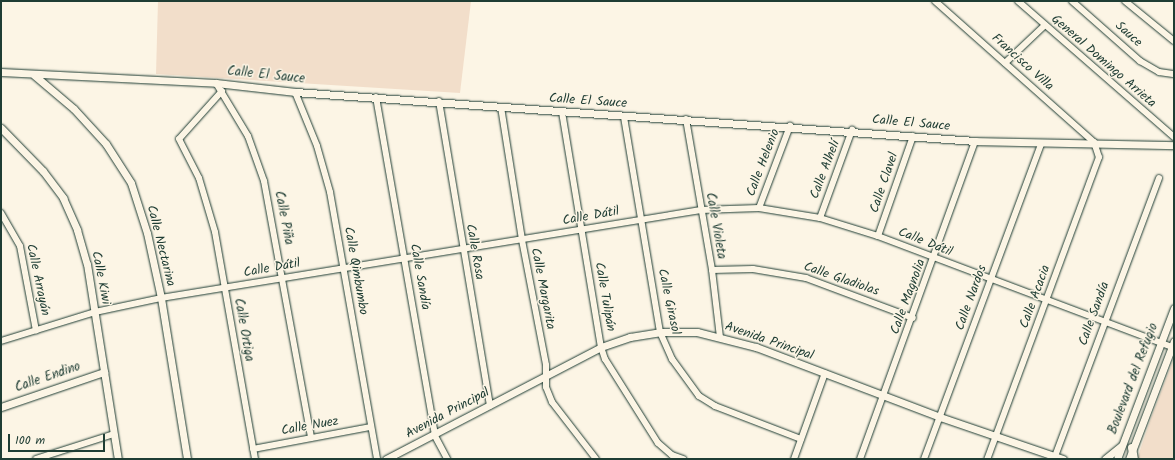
<!DOCTYPE html>
<meta charset="utf-8">
<style>
body{margin:0}
#map{position:relative;width:1175px;height:460px;overflow:hidden;background:#fcf5e5;font-family:Kalam,sans-serif}
div>[style]{position:absolute}
[style*='--x']{left:calc(var(--x)*1px);top:calc(var(--y)*1px);width:calc(var(--w)*1px);rotate:calc(var(--a)*1deg)}
.built>*{inset:0;background:#f2deca}
.roads{filter:drop-shadow(0 0 1px #1f3d34) drop-shadow(0 0 1px #1f3d34)}
.minor>*{height:6px;margin:-3px;padding:0 3px;transform-origin:3px;border-radius:3px;background:#fcf5e5}
.tertiary>*{height:7px;margin:-3.5px;padding:0 3.5px;transform-origin:3.5px;border-radius:3.5px;background:#fcf5e5}
.secondary>*{height:8px;margin:-4px;padding:0 4px;transform-origin:4px;border-radius:4px;background:#fcf5e5}
span{translate:-50% -50%;white-space:nowrap;text-align:center;line-height:1.15;-webkit-text-stroke:3px #fcf5e5;paint-order:stroke}
.street-label{font-size:13px;color:#1f3d34}
.frame{position:absolute;inset:0;border:2px solid #1f3d34;pointer-events:none}
.scale{position:absolute;left:8px;top:434px;width:97px;height:18px;box-sizing:border-box;border:2px solid #1f3d34;border-top:0;padding-left:5px;font-size:12px;line-height:14px;white-space:nowrap;color:#1f3d34;-webkit-text-stroke:3px #fcf5e5;paint-order:stroke}
</style>
<div id="map">
<div class="built">
<i style="clip-path:polygon(158px 1px,471px 1px,460px 93px,156px 74px)"></i>
<i style="clip-path:polygon(1174px 358px,1174px 459px,1137px 459px,1151px 418px)"></i>
</div>
<div class="roads">
<div class="minor">
<i style="--x:935;--y:1;--w:213;--a:41.6"></i>
<i style="--x:1094;--y:142;--w:16;--a:72"></i>
<i style="--x:1099;--y:157;--w:322;--a:110.3"></i>
<i style="--x:1018;--y:1;--w:207;--a:41.1"></i>
<i style="--x:1072;--y:1;--w:91;--a:41.4"></i>
<i style="--x:1140;--y:61;--w:22;--a:30"></i>
<i style="--x:1159;--y:72;--w:14;--a:8"></i>
<i style="--x:1125;--y:1;--w:63;--a:39.2"></i>
<i style="--x:1005;--y:63;--w:55;--a:-43.5"></i>
<i style="--x:216;--y:83;--w:62;--a:58.9"></i>
<i style="--x:248;--y:136;--w:48;--a:70.4"></i>
<i style="--x:264;--y:181;--w:261;--a:79.6"></i>
<i style="--x:222;--y:91;--w:64;--a:131.9"></i>
<i style="--x:179;--y:139;--w:44;--a:62.9"></i>
<i style="--x:199;--y:178;--w:56;--a:73.5"></i>
<i style="--x:215;--y:232;--w:230;--a:80"></i>
<i style="--x:295;--y:92;--w:58;--a:67.8"></i>
<i style="--x:317;--y:146;--w:48;--a:74.2"></i>
<i style="--x:330;--y:192;--w:271;--a:80"></i>
<i style="--x:376;--y:97;--w:344;--a:80.1"></i>
<i style="--x:435;--y:436;--w:26;--a:62"></i>
<i style="--x:439;--y:101;--w:309;--a:80.5"></i>
<i style="--x:501;--y:107;--w:135;--a:81"></i>
<i style="--x:522;--y:240;--w:127;--a:79.1"></i>
<i style="--x:546;--y:365;--w:22;--a:90"></i>
<i style="--x:546;--y:387;--w:16;--a:68"></i>
<i style="--x:552;--y:402;--w:72;--a:52.3"></i>
<i style="--x:562;--y:112;--w:238;--a:80.6"></i>
<i style="--x:601;--y:347;--w:13;--a:72"></i>
<i style="--x:605;--y:359;--w:99;--a:57.8"></i>
<i style="--x:658;--y:443;--w:18;--a:41"></i>
<i style="--x:672;--y:455;--w:12;--a:20"></i>
<i style="--x:624;--y:117;--w:218;--a:80.5"></i>
<i style="--x:660;--y:332;--w:30;--a:66"></i>
<i style="--x:672;--y:359;--w:46;--a:53.9"></i>
<i style="--x:699;--y:396;--w:19;--a:32"></i>
<i style="--x:715;--y:406;--w:92;--a:21"></i>
<i style="--x:686;--y:119;--w:153;--a:80.2"></i>
<i style="--x:712;--y:270;--w:67;--a:83.2"></i>
<i style="--x:759;--y:208;--w:88;--a:-69.3"></i>
<i style="--x:1;--y:213;--w:38;--a:60"></i>
<i style="--x:20;--y:246;--w:86;--a:79.3"></i>
<i style="--x:820;--y:218;--w:94;--a:-70"></i>
<i style="--x:878;--y:236;--w:106;--a:-70.7"></i>
<i style="--x:712;--y:270;--w:41;--a:-1.4"></i>
<i style="--x:753;--y:269;--w:54;--a:9.6"></i>
<i style="--x:806;--y:278;--w:114;--a:20.5"></i>
<i style="--x:1;--y:341;--w:98;--a:-17.1"></i>
<i style="--x:95;--y:312;--w:67;--a:-12"></i>
<i style="--x:161;--y:298;--w:547;--a:-9.26"></i>
<i style="--x:701;--y:210;--w:58;--a:-2"></i>
<i style="--x:759;--y:208;--w:62;--a:9.3"></i>
<i style="--x:820;--y:218;--w:61;--a:17.2"></i>
<i style="--x:878;--y:236;--w:314;--a:20.7"></i>
<i style="--x:253;--y:449;--w:120;--a:-10.6"></i>
<i style="--x:36;--y:459;--w:82;--a:-17.8"></i>
<i style="--x:794;--y:459;--w:91;--a:-70.2"></i>
<i style="--x:860;--y:459;--w:338;--a:-70.1"></i>
<i style="--x:924;--y:459;--w:336;--a:-69.6"></i>
<i style="--x:1054;--y:459;--w:300;--a:-69.5"></i>
</div>
<div class="tertiary">
<i style="--x:1;--y:72;--w:215;--a:2.9"></i>
<i style="--x:216;--y:83;--w:80;--a:6.5"></i>
<i style="--x:295;--y:92;--w:682;--a:4.12"></i>
<i style="--x:975;--y:141;--w:199;--a:1.2"></i>
<i style="--x:34;--y:75;--w:52;--a:40.4"></i>
<i style="--x:74;--y:109;--w:47;--a:47.6"></i>
<i style="--x:106;--y:144;--w:46;--a:57.3"></i>
<i style="--x:131;--y:183;--w:52;--a:72.3"></i>
<i style="--x:147;--y:233;--w:66;--a:77.8"></i>
<i style="--x:161;--y:298;--w:163;--a:80.8"></i>
<i style="--x:1;--y:128;--w:60;--a:45.7"></i>
<i style="--x:43;--y:171;--w:34;--a:53"></i>
<i style="--x:63;--y:198;--w:35;--a:66"></i>
<i style="--x:77;--y:230;--w:35;--a:74"></i>
<i style="--x:87;--y:264;--w:197;--a:81"></i>
<i style="--x:1;--y:407;--w:109;--a:-18.8"></i>
<i style="--x:386;--y:459;--w:242;--a:-27.5"></i>
<i style="--x:601;--y:347;--w:31;--a:-19"></i>
<i style="--x:630;--y:337;--w:30;--a:-9"></i>
<i style="--x:660;--y:332;--w:37;--a:0"></i>
<i style="--x:697;--y:332;--w:61;--a:14.3"></i>
<i style="--x:756;--y:347;--w:197;--a:20.8"></i>
<i style="--x:940;--y:417;--w:130;--a:18.9"></i>
<i style="--x:1105;--y:459;--w:21;--a:-39"></i>
<i style="--x:1117;--y:459;--w:161;--a:-69.3"></i>
<i style="--x:1129;--y:459;--w:126;--a:-69.1"></i>
</div>
<div class="secondary">
<i style="--x:1132;--y:448;--w:11;--a:80"></i>
</div>
</div>
<div class="street-label">
<span style="left:1128px;top:35px;rotate:42deg">Sauce</span>
<span style="left:1103px;top:62px;rotate:41deg">General Domingo Arrieta</span>
<span style="left:1022px;top:63px;rotate:42deg">Francisco Villa</span>
<span style="left:266px;top:76px;rotate:6deg">Calle El Sauce</span>
<span style="left:588px;top:102px;rotate:4deg">Calle El Sauce</span>
<span style="left:911px;top:124px;rotate:5deg">Calle El Sauce</span>
<span style="left:764px;top:163px;rotate:-69deg">Calle Helenio</span>
<span style="left:826px;top:170px;rotate:-69deg">Calle Alhelí</span>
<span style="left:885px;top:183px;rotate:-71deg">Calle Clavel</span>
<span style="left:591px;top:217px;rotate:-10deg">Calle Dátil</span>
<span style="left:283px;top:218px;rotate:79deg">Calle Piña</span>
<span style="left:715px;top:226px;rotate:80deg">Calle Violeta</span>
<span style="left:925px;top:243px;rotate:22deg">Calle Dátil</span>
<span style="left:160px;top:246px;rotate:76deg">Calle Nectarina</span>
<span style="left:474px;top:252px;rotate:80deg">Calle Rosa</span>
<span style="left:272px;top:269px;rotate:-10deg">Calle Dátil</span>
<span style="left:355px;top:271px;rotate:80deg">Calle Qimbumbo</span>
<span style="left:419px;top:277px;rotate:80deg">Calle Sandía</span>
<span style="left:100px;top:278px;rotate:79deg">Calle Kiwi</span>
<span style="left:37px;top:280px;rotate:78deg">Calle Arrayán</span>
<span style="left:841px;top:280px;rotate:19deg">Calle Gladiolas</span>
<span style="left:542px;top:289px;rotate:79deg">Calle Margarita</span>
<span style="left:604px;top:297px;rotate:80deg">Calle Tulipán</span>
<span style="left:909px;top:297px;rotate:-70deg">Calle Magnolia</span>
<span style="left:1036px;top:297px;rotate:-70deg">Calle Acacia</span>
<span style="left:972px;top:298px;rotate:-70deg">Calle Nardos</span>
<span style="left:668px;top:302px;rotate:78deg">Calle Girasol</span>
<span style="left:1095px;top:314px;rotate:-70deg">Calle Sandía</span>
<span style="left:243px;top:330px;rotate:80deg">Calle Ortiga</span>
<span style="left:769px;top:342px;rotate:19deg">Avenida Principal</span>
<span style="left:48px;top:378px;rotate:-19deg">Calle Endino</span>
<span style="left:1134px;top:379px;rotate:-69deg">Boulevard del Refugio</span>
<span style="left:448px;top:414px;rotate:-28deg">Avenida Principal</span>
<span style="left:310px;top:427px;rotate:-10deg">Calle Nuez</span>
</div>
<div class="frame"></div>
<div class="scale">100 m</div>
</div>
